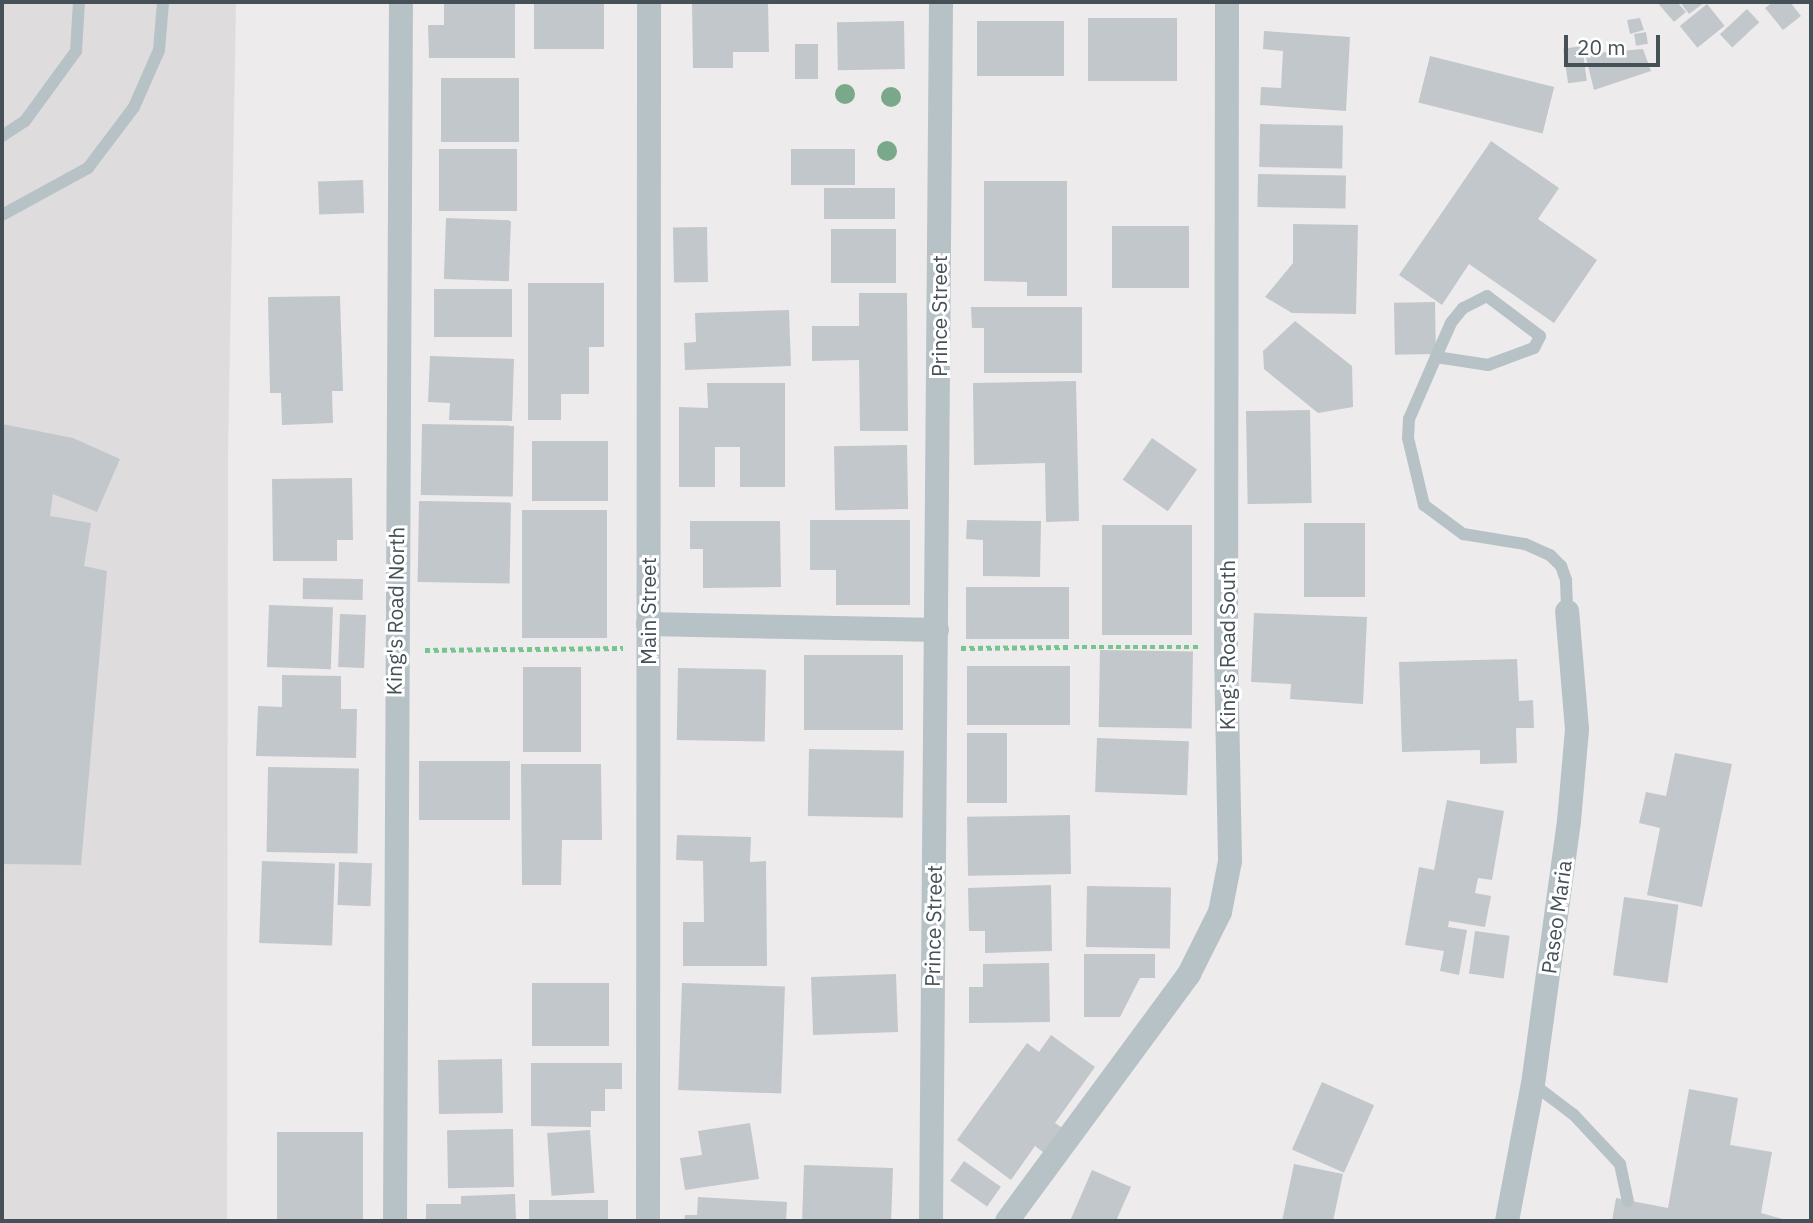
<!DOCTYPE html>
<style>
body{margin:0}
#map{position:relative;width:1813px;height:1223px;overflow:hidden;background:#eeebec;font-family:"IBM Plex Sans",sans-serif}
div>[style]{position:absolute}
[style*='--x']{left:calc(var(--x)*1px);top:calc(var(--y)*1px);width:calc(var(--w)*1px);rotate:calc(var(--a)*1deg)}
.education>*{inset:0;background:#dfdcdd}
.building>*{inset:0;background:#c2c7cb;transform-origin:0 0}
.path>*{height:4.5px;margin-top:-2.25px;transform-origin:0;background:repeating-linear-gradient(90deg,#76c591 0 5px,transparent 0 8.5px)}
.lane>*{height:12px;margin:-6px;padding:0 6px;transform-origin:6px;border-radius:6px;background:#b7c2c7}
.street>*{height:24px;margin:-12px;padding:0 12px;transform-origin:12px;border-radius:12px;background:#b7c2c7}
.trees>*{width:20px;height:20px;margin:-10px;border-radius:50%;background:#7aa88a}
span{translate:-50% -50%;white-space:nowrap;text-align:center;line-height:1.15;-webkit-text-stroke:6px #fff;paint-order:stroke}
.street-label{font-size:21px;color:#455157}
.frame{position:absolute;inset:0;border:4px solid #455157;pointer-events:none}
.scale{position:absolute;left:1564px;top:35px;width:96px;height:32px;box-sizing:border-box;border:4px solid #455157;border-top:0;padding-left:9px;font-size:21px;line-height:24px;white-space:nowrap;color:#455157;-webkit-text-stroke:5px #fff;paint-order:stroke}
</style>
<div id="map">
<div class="education">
<i style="clip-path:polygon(2px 2px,236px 2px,228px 457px,227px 1221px,2px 1221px)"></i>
</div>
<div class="building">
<i style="clip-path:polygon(444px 2px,515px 2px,515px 58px,429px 58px,428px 25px,444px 25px)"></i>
<i style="left:534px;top:2px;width:70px;height:47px"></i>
<i style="clip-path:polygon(692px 2px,768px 2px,769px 52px,733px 52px,733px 68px,693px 68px)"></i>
<i style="clip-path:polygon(1657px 2px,1677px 2px,1686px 12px,1674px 22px)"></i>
<i style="clip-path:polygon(1680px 2px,1705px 2px,1689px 14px)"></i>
<i style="clip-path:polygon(1773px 2px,1790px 2px,1801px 16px,1783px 30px,1765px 8px)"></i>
<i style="left:1707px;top:4px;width:28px;height:35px;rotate:51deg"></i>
<i style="left:1747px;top:9px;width:18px;height:37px;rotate:47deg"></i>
<i style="left:1177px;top:18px;width:63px;height:89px;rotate:90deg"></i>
<i style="clip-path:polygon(1640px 18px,1644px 30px,1630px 34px,1627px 20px)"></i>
<i style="left:904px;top:21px;width:48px;height:67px;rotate:89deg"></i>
<i style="left:1064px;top:21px;width:55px;height:87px;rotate:90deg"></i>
<i style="clip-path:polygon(1264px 31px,1350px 37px,1346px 111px,1260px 105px,1261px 87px,1281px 88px,1283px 51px,1263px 49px)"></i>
<i style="left:1646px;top:32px;width:12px;height:12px;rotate:81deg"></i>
<i style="left:795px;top:44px;width:23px;height:35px"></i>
<i style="left:1582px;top:46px;width:35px;height:19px;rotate:82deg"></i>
<i style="clip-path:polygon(1643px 49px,1651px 71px,1594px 90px,1585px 54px)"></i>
<i style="left:1430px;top:56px;width:128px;height:48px;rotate:14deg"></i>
<i style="left:441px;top:78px;width:78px;height:64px"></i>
<i style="left:1260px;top:124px;width:83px;height:43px;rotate:1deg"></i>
<i style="clip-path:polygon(1491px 141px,1559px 188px,1538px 219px,1597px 260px,1554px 323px,1469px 264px,1442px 305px,1399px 275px)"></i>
<i style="left:439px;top:149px;width:78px;height:62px"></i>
<i style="left:855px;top:149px;width:36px;height:64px;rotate:90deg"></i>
<i style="left:1258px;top:174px;width:88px;height:33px;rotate:1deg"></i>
<i style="left:363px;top:180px;width:33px;height:45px;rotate:88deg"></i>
<i style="clip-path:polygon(984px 181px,1067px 181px,1067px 296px,1027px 296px,1027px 282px,984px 281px)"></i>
<i style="left:824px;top:188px;width:71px;height:31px"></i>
<i style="left:446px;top:218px;width:65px;height:61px;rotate:2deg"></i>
<i style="clip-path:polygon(1293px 224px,1358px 225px,1356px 314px,1292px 313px,1265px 297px,1293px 263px)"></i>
<i style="left:1112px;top:226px;width:77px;height:62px"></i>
<i style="left:707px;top:227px;width:55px;height:34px;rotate:89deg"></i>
<i style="left:831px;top:229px;width:65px;height:54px"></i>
<i style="clip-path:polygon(528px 283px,604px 283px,604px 347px,589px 347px,589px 394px,561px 394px,561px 420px,528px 420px)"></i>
<i style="left:434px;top:289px;width:78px;height:48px"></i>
<i style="clip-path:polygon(859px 293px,907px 293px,908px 431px,860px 431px,859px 360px,812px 361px,812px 326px,859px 326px)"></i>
<i style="clip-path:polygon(340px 296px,343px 391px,332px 391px,333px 423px,282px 425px,281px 393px,270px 393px,268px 297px)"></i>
<i style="left:1435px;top:302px;width:52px;height:41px;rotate:89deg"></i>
<i style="clip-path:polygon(971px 307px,1082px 307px,1082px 373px,984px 373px,984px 328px,972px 328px)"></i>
<i style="clip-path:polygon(789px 310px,791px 366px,685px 370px,684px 343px,696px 342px,695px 313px)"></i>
<i style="clip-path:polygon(1295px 321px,1352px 366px,1353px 407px,1318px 413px,1264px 369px,1263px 351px)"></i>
<i style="clip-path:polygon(430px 356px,514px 359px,512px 421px,449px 420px,450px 403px,428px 402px)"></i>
<i style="clip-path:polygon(1076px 381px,1079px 521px,1046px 522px,1045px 463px,974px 465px,973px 383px)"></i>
<i style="clip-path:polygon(707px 383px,785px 383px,785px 487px,740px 487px,740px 447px,715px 447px,715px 487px,679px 487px,679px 407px,708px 408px)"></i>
<i style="left:1310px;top:410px;width:93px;height:64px;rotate:89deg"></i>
<i style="clip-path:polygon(2px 424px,73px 438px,120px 459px,97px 512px,53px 494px,50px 516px,91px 523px,84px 566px,107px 571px,81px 865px,2px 864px)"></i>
<i style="left:422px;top:424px;width:92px;height:71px;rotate:1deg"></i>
<i style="left:1152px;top:438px;width:55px;height:51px;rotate:35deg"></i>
<i style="left:608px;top:441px;width:60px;height:76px;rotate:90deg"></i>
<i style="left:907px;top:445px;width:64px;height:73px;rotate:89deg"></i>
<i style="clip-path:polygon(352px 478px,353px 540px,337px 540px,337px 561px,273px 561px,272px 479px)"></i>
<i style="left:419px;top:501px;width:92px;height:81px;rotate:1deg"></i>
<i style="left:522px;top:510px;width:85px;height:128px"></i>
<i style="clip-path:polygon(810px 520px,910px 520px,910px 605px,836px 605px,836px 570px,810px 570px)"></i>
<i style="clip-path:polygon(967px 520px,1041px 521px,1040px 577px,983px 576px,983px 540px,966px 539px)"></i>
<i style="clip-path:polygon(690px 521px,780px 521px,781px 587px,703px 588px,703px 549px,690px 549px)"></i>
<i style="left:1304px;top:523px;width:61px;height:74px"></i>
<i style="left:1102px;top:525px;width:90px;height:110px"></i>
<i style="left:303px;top:578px;width:60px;height:21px;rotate:1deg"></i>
<i style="left:966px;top:587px;width:103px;height:52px"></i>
<i style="left:269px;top:605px;width:64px;height:62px;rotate:2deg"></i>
<i style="clip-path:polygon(1254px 613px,1367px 617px,1363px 704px,1290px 699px,1291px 684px,1251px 682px)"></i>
<i style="left:340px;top:614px;width:26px;height:53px;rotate:2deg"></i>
<i style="left:1100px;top:650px;width:93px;height:77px;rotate:1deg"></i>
<i style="left:804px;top:655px;width:99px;height:75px"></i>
<i style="clip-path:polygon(1517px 659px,1519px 701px,1533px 700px,1534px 728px,1516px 728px,1517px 763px,1480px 764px,1480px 750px,1402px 752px,1399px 662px)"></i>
<i style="left:967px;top:666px;width:103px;height:59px"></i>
<i style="left:523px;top:667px;width:58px;height:85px"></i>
<i style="left:678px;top:668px;width:88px;height:72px;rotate:1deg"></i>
<i style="clip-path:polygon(282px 675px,341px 676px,341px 709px,357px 709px,356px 758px,256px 756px,258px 706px,282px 707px)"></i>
<i style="left:967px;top:733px;width:40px;height:70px"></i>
<i style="left:1097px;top:738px;width:92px;height:54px;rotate:2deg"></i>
<i style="left:809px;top:749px;width:95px;height:67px;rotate:1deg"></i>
<i style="clip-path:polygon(1675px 753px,1732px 764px,1702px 907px,1647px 895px,1660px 828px,1639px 823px,1646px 792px,1666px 796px)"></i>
<i style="left:419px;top:761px;width:91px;height:59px"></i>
<i style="clip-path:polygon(521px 764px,601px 764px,602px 840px,562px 840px,561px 885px,522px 885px)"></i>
<i style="left:268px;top:767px;width:91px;height:85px;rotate:1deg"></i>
<i style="clip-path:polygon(1447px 800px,1504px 811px,1492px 880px,1478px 878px,1475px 893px,1491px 896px,1485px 927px,1449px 921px,1448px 927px,1467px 930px,1459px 975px,1440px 971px,1444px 951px,1405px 945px,1419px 867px,1434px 870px)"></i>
<i style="left:1070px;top:815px;width:59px;height:103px;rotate:89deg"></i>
<i style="clip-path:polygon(677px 835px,751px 837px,750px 862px,766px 861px,767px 966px,683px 966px,683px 922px,704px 922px,703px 861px,676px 860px)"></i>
<i style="left:262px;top:861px;width:73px;height:82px;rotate:2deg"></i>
<i style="left:339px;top:862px;width:33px;height:43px;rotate:2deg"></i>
<i style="clip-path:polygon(1051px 885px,1052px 951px,985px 953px,985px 931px,969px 931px,968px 888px)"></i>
<i style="left:1087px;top:886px;width:84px;height:61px;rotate:1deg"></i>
<i style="left:1624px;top:897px;width:55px;height:79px;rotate:8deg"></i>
<i style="left:1475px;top:931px;width:35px;height:43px;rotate:8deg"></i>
<i style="clip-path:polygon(1084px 954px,1155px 954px,1155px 978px,1140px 978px,1120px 1017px,1084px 1017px)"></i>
<i style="clip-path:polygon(1049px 963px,1050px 1022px,969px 1023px,969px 987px,983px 987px,983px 964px)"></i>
<i style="left:896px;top:974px;width:58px;height:85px;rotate:88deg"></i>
<i style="left:532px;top:983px;width:77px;height:63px"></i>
<i style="left:682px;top:983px;width:103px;height:107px;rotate:2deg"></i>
<i style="clip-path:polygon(1051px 1035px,1095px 1067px,1055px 1123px,1070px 1133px,1052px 1159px,1035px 1146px,1011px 1180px,957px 1140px,1027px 1043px,1039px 1052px)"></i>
<i style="left:502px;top:1059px;width:54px;height:64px;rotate:89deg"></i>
<i style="clip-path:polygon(531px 1063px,622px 1063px,622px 1089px,605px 1089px,605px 1111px,591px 1111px,591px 1127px,531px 1126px)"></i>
<i style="left:1322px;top:1082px;width:57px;height:74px;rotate:24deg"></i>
<i style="clip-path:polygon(1689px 1089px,1738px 1098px,1730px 1145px,1772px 1152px,1761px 1213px,1790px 1221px,1612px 1221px,1616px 1198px,1668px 1208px)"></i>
<i style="clip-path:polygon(750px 1123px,759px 1179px,685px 1190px,680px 1158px,702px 1155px,698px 1131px)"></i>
<i style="left:513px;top:1129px;width:58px;height:66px;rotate:89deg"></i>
<i style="left:590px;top:1130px;width:63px;height:43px;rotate:86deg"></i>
<i style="left:277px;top:1132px;width:86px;height:89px"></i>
<i style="left:964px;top:1161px;width:45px;height:24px;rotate:35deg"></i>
<i style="clip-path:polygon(1294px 1164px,1343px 1174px,1333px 1221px,1282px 1221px)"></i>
<i style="left:804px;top:1165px;width:89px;height:56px;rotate:2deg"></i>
<i style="clip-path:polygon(1092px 1170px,1131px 1187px,1116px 1221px,1070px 1221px)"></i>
<i style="clip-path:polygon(515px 1194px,516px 1221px,426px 1221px,426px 1204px,461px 1204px,461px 1196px)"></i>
<i style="clip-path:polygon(698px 1197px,787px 1202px,786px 1221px,684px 1221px,685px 1215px,697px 1215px)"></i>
<i style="left:529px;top:1200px;width:79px;height:21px"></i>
</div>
<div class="path">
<i style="--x:1074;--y:647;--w:126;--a:0"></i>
<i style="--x:961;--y:648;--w:108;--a:-0.5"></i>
<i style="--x:425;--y:650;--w:198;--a:-0.6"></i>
</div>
<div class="lane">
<i style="--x:2;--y:136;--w:27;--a:-33"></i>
<i style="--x:25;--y:121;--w:87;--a:-53.9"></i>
<i style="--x:76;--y:51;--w:49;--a:-86.5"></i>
<i style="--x:2;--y:215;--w:98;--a:-28.7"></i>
<i style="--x:88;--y:168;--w:76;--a:-53"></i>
<i style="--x:134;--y:107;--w:62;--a:-66.3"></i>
<i style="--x:159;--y:50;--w:48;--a:-85.2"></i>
<i style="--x:1436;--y:357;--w:53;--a:8.7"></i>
<i style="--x:1488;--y:365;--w:49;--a:-20.3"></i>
<i style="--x:1534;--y:348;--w:13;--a:-63"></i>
<i style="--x:1540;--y:336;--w:66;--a:-143"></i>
<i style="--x:1487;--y:296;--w:27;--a:153"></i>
<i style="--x:1463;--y:308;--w:19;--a:129"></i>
<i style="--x:1451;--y:323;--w:37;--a:114"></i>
<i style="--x:1436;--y:357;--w:68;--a:113.5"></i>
<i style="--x:1409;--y:419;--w:19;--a:93"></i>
<i style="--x:1408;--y:438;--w:69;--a:76.6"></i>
<i style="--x:1424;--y:505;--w:49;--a:36.6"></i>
<i style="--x:1463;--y:534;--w:63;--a:9.2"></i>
<i style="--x:1525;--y:544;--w:27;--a:24"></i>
<i style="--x:1550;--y:555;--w:16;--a:45"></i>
<i style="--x:1561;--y:566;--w:15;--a:70"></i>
<i style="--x:1566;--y:580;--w:31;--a:88"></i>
<i style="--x:1533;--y:1084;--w:51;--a:37.1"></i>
<i style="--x:1574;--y:1115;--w:67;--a:46.8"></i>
<i style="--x:1620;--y:1164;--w:38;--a:78"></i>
</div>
<div class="street">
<i style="--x:648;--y:624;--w:289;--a:1.2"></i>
<i style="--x:395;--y:1221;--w:1219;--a:-89.72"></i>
<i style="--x:648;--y:1221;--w:1219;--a:-89.95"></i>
<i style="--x:931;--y:1221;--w:1219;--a:-89.53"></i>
<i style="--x:1007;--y:1221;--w:307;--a:-53.6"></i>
<i style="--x:1189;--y:974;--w:69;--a:-63.4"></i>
<i style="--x:1220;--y:912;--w:52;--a:-78.9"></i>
<i style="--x:1230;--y:861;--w:214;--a:-91.1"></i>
<i style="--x:1226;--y:647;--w:645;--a:-89.91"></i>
<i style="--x:1507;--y:1221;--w:139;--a:-79.3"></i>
<i style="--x:1533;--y:1084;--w:265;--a:-82.2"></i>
<i style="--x:1569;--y:821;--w:92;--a:-85"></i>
<i style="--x:1577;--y:729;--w:118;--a:-94.8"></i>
</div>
<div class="trees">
<i style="left:845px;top:94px"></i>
<i style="left:891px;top:97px"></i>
<i style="left:887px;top:151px"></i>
</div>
<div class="street-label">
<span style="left:939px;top:316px;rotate:-90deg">Prince Street</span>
<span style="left:395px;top:611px;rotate:-89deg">King's Road North</span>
<span style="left:648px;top:611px;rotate:-90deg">Main Street</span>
<span style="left:1227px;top:645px;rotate:-90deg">King's Road South</span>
<span style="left:1556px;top:917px;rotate:-82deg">Paseo Maria</span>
<span style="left:933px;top:926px;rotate:-89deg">Prince Street</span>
</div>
<div class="frame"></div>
<div class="scale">20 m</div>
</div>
